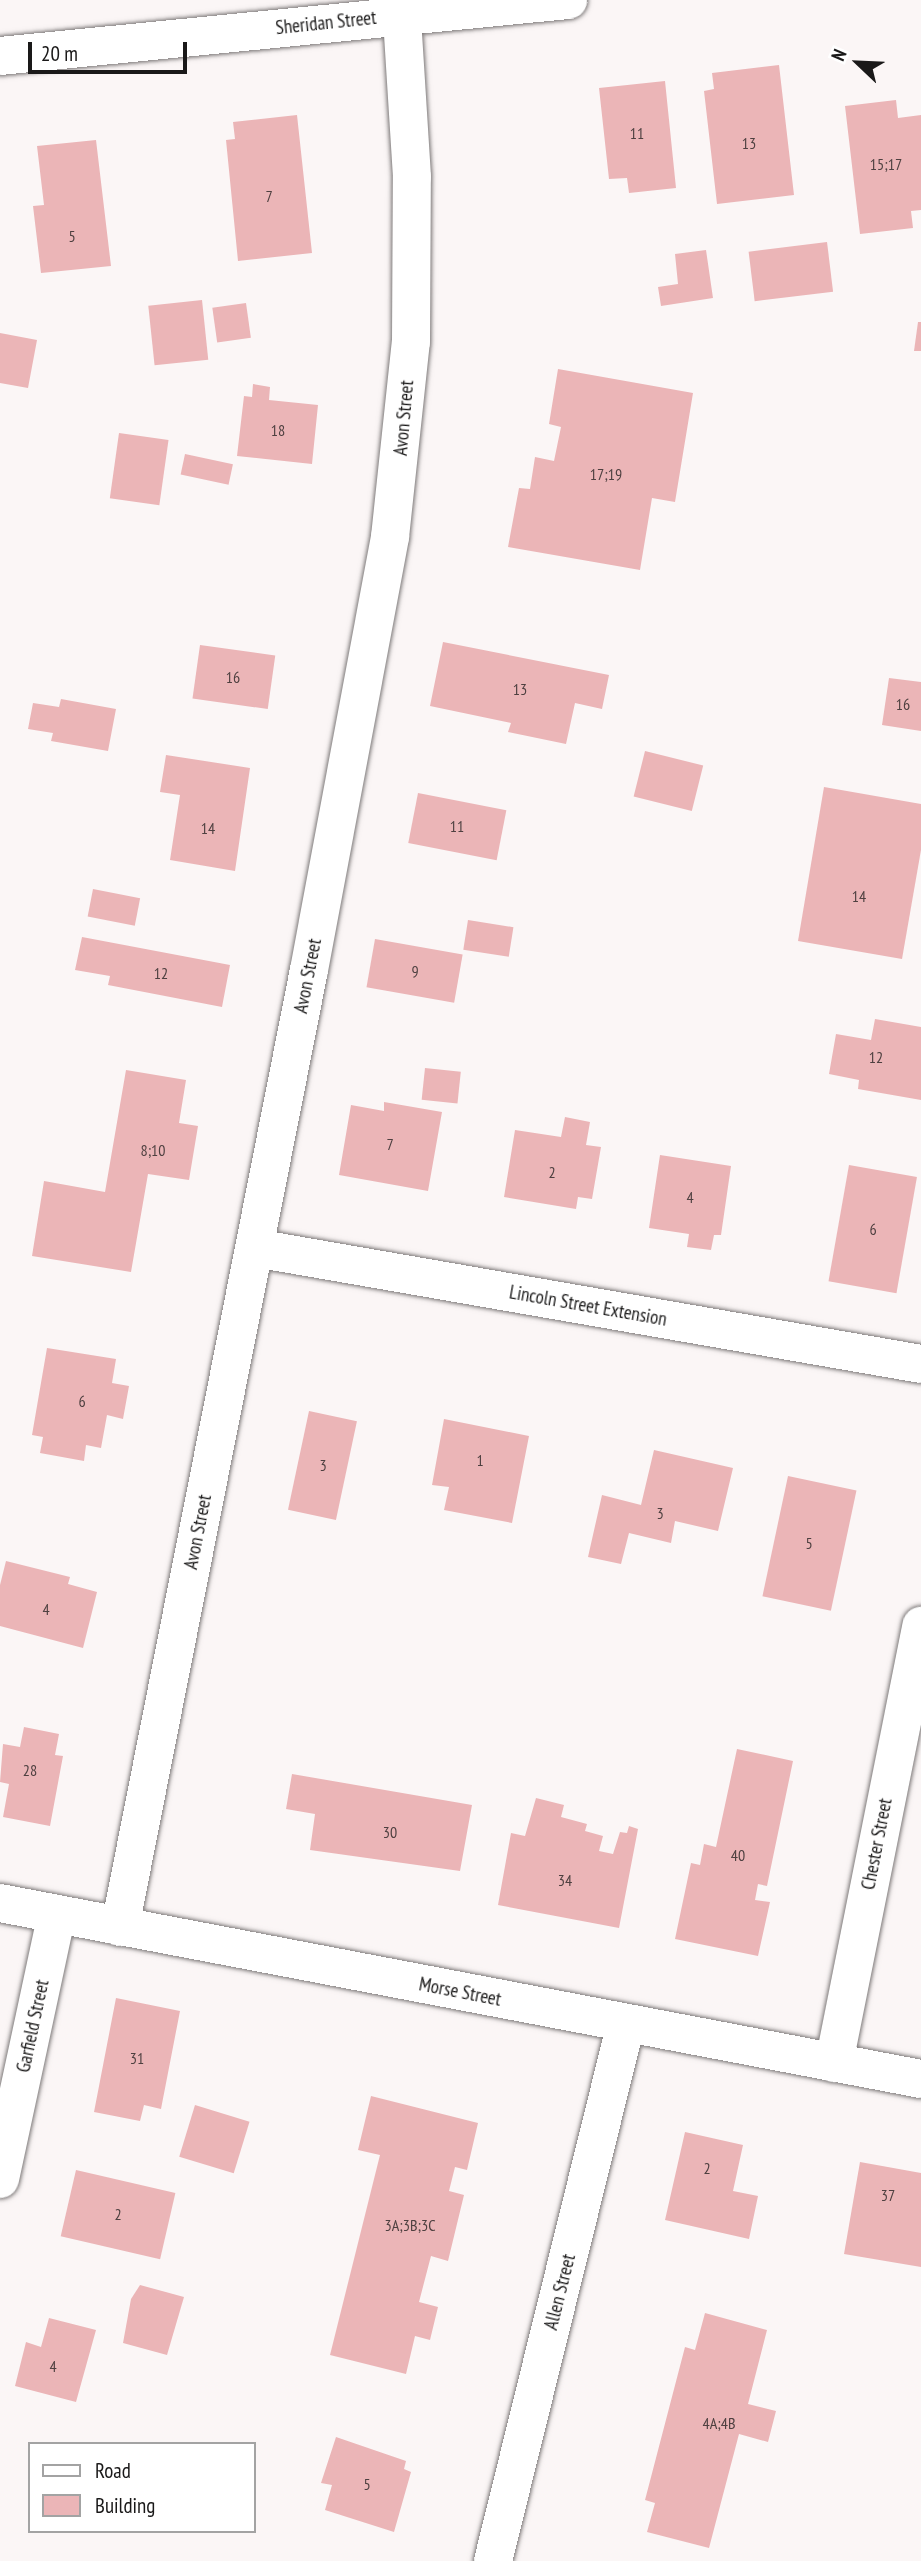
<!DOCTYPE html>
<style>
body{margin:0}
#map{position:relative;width:921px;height:2561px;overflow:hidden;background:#fbf6f6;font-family:"PT Sans Narrow",sans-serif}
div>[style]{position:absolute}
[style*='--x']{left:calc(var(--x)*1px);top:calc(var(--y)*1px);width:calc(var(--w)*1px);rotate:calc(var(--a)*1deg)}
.building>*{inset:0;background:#ebb5b7;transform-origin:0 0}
.roads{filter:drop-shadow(0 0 2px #7e7a7a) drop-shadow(0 0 2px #7e7a7a)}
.street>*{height:38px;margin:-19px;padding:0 19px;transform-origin:19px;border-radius:19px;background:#fff}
span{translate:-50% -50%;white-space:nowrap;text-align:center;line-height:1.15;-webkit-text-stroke:5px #fff;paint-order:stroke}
.number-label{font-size:16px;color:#4e4040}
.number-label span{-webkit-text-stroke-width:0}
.street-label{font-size:19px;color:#1a1919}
.legend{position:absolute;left:28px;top:2442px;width:228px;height:91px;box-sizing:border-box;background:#fff;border:2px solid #a3a3a3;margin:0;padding:9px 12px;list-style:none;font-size:21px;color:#1a1919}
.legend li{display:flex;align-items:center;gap:14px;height:35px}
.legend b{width:35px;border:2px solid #a3a3a3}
.north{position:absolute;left:823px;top:28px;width:70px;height:70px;-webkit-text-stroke:5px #fff;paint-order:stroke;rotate:293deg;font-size:19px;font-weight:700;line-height:28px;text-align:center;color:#1a1919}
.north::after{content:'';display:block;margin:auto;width:24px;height:32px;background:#1a1919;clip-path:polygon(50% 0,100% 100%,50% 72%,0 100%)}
.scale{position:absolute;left:28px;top:42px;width:159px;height:32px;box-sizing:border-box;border:4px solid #1a1919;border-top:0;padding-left:9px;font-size:21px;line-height:24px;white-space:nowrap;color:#1a1919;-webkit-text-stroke:5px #fff;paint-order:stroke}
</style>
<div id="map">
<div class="building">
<i style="clip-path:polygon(779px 65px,794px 195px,717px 204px,704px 91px,714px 89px,712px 73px)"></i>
<i style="clip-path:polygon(665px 81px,676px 188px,629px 193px,627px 178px,609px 179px,599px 88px)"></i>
<i style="clip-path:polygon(896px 100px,898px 118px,921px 115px,921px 210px,911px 211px,913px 228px,860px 234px,845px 106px)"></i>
<i style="clip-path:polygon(297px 115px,312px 253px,238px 261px,226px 140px,235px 139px,233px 122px)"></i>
<i style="clip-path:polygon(96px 140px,111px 266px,41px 273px,33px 206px,44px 205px,37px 146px)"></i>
<i style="left:827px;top:242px;width:50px;height:79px;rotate:83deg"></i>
<i style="clip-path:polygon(706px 250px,713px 298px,661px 306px,658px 287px,678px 284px,675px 254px)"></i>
<i style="left:202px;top:300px;width:60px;height:54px;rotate:84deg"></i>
<i style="left:246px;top:303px;width:35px;height:34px;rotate:82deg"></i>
<i style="clip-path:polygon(918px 322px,921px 322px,921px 351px,914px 351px)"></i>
<i style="clip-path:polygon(0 333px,37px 340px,28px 388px,0 383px)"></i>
<i style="clip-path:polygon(558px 369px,693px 393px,675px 502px,652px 498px,640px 570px,508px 547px,519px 488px,530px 489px,535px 457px,554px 461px,561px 427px,549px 424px)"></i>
<i style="clip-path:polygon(253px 384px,270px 387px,269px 400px,318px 405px,312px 464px,237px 456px,244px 396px,252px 397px)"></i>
<i style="left:119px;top:433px;width:50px;height:66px;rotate:8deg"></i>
<i style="left:185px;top:454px;width:49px;height:21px;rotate:12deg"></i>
<i style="clip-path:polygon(443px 642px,609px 675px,602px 709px,575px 703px,566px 744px,508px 732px,511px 723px,430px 706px)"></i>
<i style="left:200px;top:645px;width:76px;height:54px;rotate:8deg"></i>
<i style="clip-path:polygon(889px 678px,921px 682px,921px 731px,882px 725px)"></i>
<i style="clip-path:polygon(61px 699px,116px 709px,108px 751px,51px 741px,53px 733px,28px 729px,33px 703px,59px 707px)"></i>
<i style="left:645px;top:751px;width:60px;height:47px;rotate:14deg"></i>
<i style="clip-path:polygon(166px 755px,250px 768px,235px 871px,170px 860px,180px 795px,160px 792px)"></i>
<i style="clip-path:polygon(824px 787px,921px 804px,921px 850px,902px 959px,798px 941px)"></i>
<i style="left:418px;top:793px;width:90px;height:51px;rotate:11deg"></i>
<i style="left:93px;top:889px;width:48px;height:28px;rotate:11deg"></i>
<i style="left:468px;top:920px;width:46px;height:30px;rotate:9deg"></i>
<i style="clip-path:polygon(82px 937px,230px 965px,222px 1007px,108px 985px,110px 976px,75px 970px)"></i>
<i style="left:375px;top:939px;width:89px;height:49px;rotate:10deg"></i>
<i style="clip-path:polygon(875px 1019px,921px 1027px,921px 1100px,858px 1089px,859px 1080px,829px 1074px,836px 1034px,871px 1040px)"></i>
<i style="left:425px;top:1068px;width:36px;height:32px;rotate:6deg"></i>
<i style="clip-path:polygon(126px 1070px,186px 1080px,179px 1123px,198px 1126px,189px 1180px,148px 1174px,131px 1272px,32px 1256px,44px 1181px,105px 1192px)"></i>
<i style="clip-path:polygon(384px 1102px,442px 1112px,428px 1191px,339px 1175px,351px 1105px,384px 1111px)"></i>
<i style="clip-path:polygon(565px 1117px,590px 1122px,586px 1145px,601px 1147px,592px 1199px,578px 1197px,576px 1209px,504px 1197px,515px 1130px,561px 1137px)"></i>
<i style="clip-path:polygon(660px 1155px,731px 1166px,721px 1235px,714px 1235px,711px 1250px,687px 1247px,689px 1234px,649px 1228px)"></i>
<i style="left:849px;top:1165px;width:69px;height:118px;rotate:10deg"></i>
<i style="clip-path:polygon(47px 1348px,116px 1359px,112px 1383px,129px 1386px,123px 1419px,107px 1415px,101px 1448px,86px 1445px,84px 1461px,40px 1453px,43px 1437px,32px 1435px)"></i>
<i style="left:309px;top:1411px;width:49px;height:101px;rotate:12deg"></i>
<i style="clip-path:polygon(444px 1419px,529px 1436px,512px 1523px,444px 1510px,449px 1487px,432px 1485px)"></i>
<i style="clip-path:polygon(654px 1450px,733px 1468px,718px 1531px,675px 1521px,671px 1543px,629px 1533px,621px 1564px,588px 1557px,602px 1495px,641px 1505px)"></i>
<i style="left:788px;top:1476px;width:70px;height:123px;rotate:12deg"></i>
<i style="clip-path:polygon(6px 1561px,70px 1577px,68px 1584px,97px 1592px,83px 1648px,0 1626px,0 1585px)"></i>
<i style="clip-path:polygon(24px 1727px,59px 1734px,55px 1755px,63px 1756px,50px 1826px,3px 1817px,9px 1784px,0 1782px,3px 1744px,20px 1747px)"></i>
<i style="clip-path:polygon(737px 1749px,793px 1761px,767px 1886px,758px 1884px,755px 1900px,770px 1902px,758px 1956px,675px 1939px,691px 1863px,700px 1865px,704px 1844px,716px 1847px)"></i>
<i style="clip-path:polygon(292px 1774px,472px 1805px,460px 1871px,310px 1850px,315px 1814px,286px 1809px)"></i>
<i style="clip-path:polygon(536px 1798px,564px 1805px,561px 1817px,587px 1824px,585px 1831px,603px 1836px,599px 1851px,613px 1854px,620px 1832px,627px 1833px,629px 1826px,638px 1829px,619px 1928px,498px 1905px,511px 1833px,525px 1836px)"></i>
<i style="clip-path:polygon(116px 1998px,180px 2011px,161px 2109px,144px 2105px,140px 2121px,94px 2112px)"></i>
<i style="clip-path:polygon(371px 2096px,478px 2123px,467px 2170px,455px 2167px,449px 2191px,464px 2195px,448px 2261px,431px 2256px,419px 2302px,438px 2307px,430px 2340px,415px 2336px,406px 2374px,330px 2355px,380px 2155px,358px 2150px)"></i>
<i style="left:195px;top:2105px;width:57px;height:54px;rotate:17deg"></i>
<i style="clip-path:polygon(685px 2132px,743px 2145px,733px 2191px,758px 2196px,749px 2239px,665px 2220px)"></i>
<i style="clip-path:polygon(860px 2162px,921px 2173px,921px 2267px,844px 2254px)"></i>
<i style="left:76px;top:2170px;width:102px;height:68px;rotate:13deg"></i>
<i style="clip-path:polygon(140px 2285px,184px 2297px,167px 2355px,123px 2343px,131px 2299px)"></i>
<i style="clip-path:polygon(705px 2313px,767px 2330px,748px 2404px,776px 2411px,768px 2442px,739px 2434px,709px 2548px,647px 2532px,655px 2503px,645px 2500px,685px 2347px,695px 2350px)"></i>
<i style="clip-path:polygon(49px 2318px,96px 2330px,76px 2402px,15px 2386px,26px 2342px,41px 2347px)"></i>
<i style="clip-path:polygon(336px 2437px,406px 2461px,404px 2469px,411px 2472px,394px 2532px,325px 2510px,332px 2485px,321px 2483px)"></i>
</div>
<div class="roads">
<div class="street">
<i style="--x:0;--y:56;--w:571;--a:-5.63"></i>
<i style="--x:255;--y:1248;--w:676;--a:9.88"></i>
<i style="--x:0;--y:1903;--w:938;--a:10.82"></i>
<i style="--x:120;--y:1927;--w:975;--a:-78.83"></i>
<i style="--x:309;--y:970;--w:441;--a:-79.4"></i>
<i style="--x:390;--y:537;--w:196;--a:-83.9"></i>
<i style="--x:411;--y:342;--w:165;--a:-89.7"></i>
<i style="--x:412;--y:177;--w:161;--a:-93.6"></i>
<i style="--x:834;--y:2063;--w:446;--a:-78.7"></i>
<i style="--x:0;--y:2179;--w:271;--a:-77.9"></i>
<i style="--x:493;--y:2561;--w:554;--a:-76.11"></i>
</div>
</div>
<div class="number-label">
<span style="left:637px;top:133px">11</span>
<span style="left:749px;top:143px">13</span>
<span style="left:886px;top:164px">15;17</span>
<span style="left:269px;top:196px">7</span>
<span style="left:72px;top:236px">5</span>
<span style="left:278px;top:430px">18</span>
<span style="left:606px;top:474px">17;19</span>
<span style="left:233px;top:677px">16</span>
<span style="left:520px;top:689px">13</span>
<span style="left:903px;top:704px">16</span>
<span style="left:457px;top:826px">11</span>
<span style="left:208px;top:828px">14</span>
<span style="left:859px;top:896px">14</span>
<span style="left:415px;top:971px">9</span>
<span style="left:161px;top:973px">12</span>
<span style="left:876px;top:1057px">12</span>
<span style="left:390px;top:1144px">7</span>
<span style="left:153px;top:1150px">8;10</span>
<span style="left:552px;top:1172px">2</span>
<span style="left:690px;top:1197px">4</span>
<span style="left:873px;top:1229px">6</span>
<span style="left:82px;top:1401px">6</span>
<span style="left:480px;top:1460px">1</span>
<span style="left:323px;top:1465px">3</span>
<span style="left:660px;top:1513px">3</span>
<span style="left:809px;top:1543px">5</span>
<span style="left:46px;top:1609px">4</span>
<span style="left:30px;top:1770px">28</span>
<span style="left:390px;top:1832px">30</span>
<span style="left:738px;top:1855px">40</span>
<span style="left:565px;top:1880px">34</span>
<span style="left:137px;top:2058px">31</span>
<span style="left:707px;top:2168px">2</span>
<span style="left:888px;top:2195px">37</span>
<span style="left:118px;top:2214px">2</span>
<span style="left:410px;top:2225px">3A;3B;3C</span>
<span style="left:53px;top:2366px">4</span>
<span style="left:719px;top:2423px">4A;4B</span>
<span style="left:367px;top:2484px">5</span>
</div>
<div class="street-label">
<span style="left:326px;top:23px;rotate:-6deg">Sheridan Street</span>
<span style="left:404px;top:418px;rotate:-85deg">Avon Street</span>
<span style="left:308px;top:976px;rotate:-79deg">Avon Street</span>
<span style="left:588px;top:1306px;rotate:10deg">Lincoln Street Extension</span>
<span style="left:198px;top:1532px;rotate:-79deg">Avon Street</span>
<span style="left:877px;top:1844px;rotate:-79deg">Chester Street</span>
<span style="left:460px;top:1992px;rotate:11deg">Morse Street</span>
<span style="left:33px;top:2026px;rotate:-78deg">Garfield Street</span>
<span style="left:560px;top:2292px;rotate:-76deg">Allen Street</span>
</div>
<ul class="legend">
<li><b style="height:9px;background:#fff"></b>Road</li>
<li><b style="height:19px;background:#ebb5b7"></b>Building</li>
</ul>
<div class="north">N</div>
<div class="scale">20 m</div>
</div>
